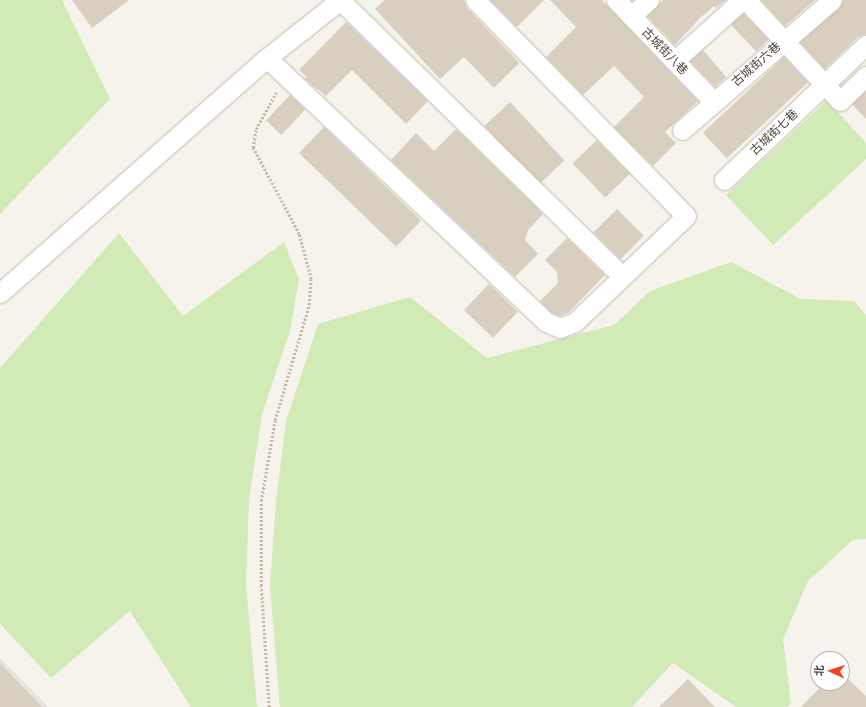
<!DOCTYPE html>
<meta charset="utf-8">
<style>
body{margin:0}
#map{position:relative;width:866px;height:707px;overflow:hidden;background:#f6f3ec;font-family:Lato,"Noto Sans SC",sans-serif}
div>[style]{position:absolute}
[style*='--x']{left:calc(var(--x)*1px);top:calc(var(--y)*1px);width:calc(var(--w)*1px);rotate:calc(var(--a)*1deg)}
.industrial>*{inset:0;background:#e6e2dd}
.green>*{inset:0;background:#d2eab5}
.building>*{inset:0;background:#d8cfc1;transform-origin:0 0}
.path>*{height:2.5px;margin-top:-1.25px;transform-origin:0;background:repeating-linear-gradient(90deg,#c4b79f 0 2px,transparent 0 4px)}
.roads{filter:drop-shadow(0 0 1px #c2bbae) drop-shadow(0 0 1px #c2bbae)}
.minor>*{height:19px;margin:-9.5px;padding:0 9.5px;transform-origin:9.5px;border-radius:9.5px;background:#fff}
span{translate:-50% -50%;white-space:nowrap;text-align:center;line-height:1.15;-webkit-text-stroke:3px #fff;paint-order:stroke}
.street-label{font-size:12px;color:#4b4439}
.north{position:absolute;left:810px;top:651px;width:40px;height:40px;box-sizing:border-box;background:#fff;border:1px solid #b7b4b0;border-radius:50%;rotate:273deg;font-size:11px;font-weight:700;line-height:16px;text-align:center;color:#4b4439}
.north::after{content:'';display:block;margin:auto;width:14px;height:18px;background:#fc3f1d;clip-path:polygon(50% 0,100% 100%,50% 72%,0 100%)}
</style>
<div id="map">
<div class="industrial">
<i style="clip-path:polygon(0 658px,48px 707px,0 707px)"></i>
</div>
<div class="green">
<i style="clip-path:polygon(0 0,62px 0,110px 99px,0 214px)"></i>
<i style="clip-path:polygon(827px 100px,866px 143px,866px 159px,773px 245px,726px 195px)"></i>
<i style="clip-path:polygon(119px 233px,183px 316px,284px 242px,299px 279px,290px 331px,262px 414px,249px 500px,246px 584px,257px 707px,191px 707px,130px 611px,51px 678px,0 624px,0 368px)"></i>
<i style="clip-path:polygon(731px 262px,801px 299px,854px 301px,866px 315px,866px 539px,853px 540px,808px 581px,783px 639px,791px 704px,787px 707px,736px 707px,673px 663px,632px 707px,280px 707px,270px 586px,276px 501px,286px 421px,318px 324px,410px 297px,487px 358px,614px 325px,650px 291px)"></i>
</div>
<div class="building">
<i style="clip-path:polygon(72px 0,129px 0,92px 28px)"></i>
<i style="clip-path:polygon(385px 0,464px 0,467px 8px,519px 63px,494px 88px,464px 57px,440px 79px,375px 9px)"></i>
<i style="clip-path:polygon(490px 0,544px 0,517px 27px)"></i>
<i style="clip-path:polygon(550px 0,602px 0,698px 101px,665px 132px,676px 143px,653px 166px,614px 127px,644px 97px,619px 71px,614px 66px,583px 95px,546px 57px,576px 27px)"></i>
<i style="clip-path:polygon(663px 0,726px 0,716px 8px,714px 6px,699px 19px,675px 45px,647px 16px)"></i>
<i style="clip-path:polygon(761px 0,815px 0,785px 26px)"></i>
<i style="clip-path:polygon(843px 0,866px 0,866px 34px,858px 37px,825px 69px,800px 42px,839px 8px)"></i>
<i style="left:743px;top:13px;width:37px;height:17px;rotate:46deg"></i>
<i style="clip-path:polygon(346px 22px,428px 101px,406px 124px,352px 70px,326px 96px,305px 79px,307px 77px,299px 70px)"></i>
<i style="clip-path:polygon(703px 50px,726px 77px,715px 87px,690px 61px)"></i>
<i style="left:784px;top:57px;width:35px;height:111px;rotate:47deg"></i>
<i style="clip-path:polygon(866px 91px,866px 119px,852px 104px)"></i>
<i style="left:290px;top:95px;width:21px;height:35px;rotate:43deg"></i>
<i style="left:510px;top:102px;width:80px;height:35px;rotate:47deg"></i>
<i style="left:324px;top:127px;width:135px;height:36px;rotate:44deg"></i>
<i style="clip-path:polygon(456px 129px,543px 214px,528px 230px,525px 240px,538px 254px,515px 277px,391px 160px,416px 133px,434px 151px)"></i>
<i style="left:597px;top:140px;width:47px;height:34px;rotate:46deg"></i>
<i style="left:617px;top:209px;width:38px;height:33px;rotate:45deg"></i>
<i style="clip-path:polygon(567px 238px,605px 275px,568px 313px,560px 316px,552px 313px,540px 301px,558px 283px,557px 272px,545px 260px)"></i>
<i style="left:489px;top:284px;width:40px;height:36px;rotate:44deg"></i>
<i style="clip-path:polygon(0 663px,17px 681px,42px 707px,0 707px)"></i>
<i style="clip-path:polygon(842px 673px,866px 696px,866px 707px,801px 707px,824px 683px,842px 683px)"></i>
<i style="clip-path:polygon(688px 679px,715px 707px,659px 707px)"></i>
</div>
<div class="path">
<i style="--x:269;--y:707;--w:121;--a:-93.8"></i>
<i style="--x:261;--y:586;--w:85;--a:-90"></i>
<i style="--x:261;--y:501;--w:82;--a:-80.2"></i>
<i style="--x:275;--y:420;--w:120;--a:-73.5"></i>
<i style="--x:309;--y:305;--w:26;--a:-86"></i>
<i style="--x:311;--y:279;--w:47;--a:-104.9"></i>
<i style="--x:299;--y:234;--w:98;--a:-118.1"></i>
<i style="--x:253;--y:148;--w:19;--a:-81"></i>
<i style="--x:256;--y:129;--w:43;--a:-61.1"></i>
</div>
<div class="roads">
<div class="minor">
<i style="--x:340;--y:0;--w:395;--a:44.4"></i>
<i style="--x:616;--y:0;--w:141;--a:46.1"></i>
<i style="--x:746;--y:0;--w:138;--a:47.1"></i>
<i style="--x:840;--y:101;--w:36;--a:-44"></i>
<i style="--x:631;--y:16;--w:24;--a:-42"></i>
<i style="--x:267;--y:58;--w:384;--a:43.4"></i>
<i style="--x:546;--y:322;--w:15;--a:23"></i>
<i style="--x:560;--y:328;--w:16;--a:-22"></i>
<i style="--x:575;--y:322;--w:153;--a:-43.7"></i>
<i style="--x:686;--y:216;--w:302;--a:-134.3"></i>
<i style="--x:674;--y:61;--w:91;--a:-41.9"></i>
<i style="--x:682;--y:130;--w:198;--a:-40.9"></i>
<i style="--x:724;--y:180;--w:196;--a:-43.6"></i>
<i style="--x:0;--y:293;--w:356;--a:-41.4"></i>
<i style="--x:267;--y:58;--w:93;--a:-38.5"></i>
</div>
</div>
<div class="street-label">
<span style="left:665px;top:51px;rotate:46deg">古城街八巷</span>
<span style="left:756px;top:64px;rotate:-41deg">古城街六巷</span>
<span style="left:774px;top:132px;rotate:-43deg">古城街七巷</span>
</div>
<div class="north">北</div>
</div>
